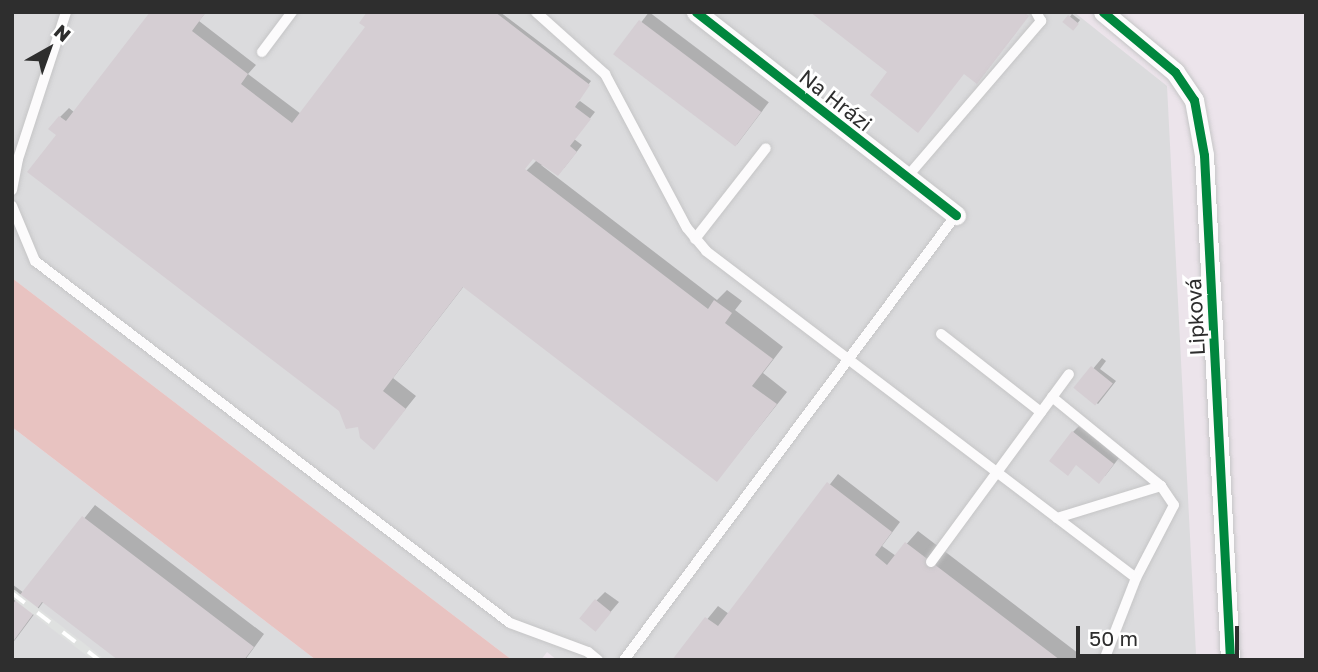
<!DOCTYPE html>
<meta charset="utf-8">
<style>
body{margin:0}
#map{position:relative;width:1318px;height:672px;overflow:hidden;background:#ece4eb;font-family:"Golos Text",sans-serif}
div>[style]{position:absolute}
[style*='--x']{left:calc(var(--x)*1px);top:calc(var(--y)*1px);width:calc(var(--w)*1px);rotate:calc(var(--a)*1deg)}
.industrial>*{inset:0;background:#dbdbdd}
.green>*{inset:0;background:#e8c3c1}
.shadow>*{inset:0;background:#0003;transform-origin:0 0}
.building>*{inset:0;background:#d5ced3;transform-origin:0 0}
.roads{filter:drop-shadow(0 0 2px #c5c5c6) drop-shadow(0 0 2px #c5c5c6)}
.lane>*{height:10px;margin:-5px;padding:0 5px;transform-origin:5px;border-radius:5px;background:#fcfbfc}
.street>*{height:19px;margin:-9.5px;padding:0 9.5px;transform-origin:9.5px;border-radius:9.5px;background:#fcfbfc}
.rail>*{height:8px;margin-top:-4px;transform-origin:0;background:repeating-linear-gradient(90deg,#fff 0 16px,#dfe1e0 0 32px);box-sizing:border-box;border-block:2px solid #dfe1e0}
.cycleway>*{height:9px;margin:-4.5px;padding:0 4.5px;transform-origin:4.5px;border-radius:4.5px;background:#00873e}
span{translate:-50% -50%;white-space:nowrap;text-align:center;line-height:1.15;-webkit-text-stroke:6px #fff;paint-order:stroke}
.street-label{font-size:21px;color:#2e2e2e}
.frame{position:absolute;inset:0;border:14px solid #2e2e2e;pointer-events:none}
.north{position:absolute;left:14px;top:14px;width:70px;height:70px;-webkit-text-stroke:5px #fff;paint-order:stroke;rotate:40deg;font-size:19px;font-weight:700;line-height:28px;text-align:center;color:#2e2e2e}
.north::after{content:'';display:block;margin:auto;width:24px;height:32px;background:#2e2e2e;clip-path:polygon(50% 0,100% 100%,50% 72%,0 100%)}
.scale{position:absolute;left:1076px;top:626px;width:163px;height:32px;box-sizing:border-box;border:4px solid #2e2e2e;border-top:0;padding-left:9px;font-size:21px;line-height:24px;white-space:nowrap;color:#2e2e2e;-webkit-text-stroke:5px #fff;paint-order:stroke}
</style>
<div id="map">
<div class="industrial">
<i style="clip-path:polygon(12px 12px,1074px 12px,1167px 86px,1196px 654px,1191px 660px,557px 660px,547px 652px,541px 660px,512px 660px,12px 278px)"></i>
<i style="clip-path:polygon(12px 427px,316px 660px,12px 660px)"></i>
</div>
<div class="green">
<i style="clip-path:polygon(12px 278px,512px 660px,316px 660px,12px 427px)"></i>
</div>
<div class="shadow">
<i style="clip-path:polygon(evenodd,152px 12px,206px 12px,199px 21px,256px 65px,248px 74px,301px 114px,367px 27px,369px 12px,500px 12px,591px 81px,571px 108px,580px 101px,595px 112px,574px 139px,582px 145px,564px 168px,541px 165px,717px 300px,727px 290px,742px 301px,735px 310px,783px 347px,763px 373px,787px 392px,717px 480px,464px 286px,393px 378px,416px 396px,374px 448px,359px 426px,60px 117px,69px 108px,75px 113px,152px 12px,533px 157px,537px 160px,523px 174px,522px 172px,533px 157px)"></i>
<i style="left:649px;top:12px;width:150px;height:53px;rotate:37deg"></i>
<i style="left:1072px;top:14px;width:10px;height:11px;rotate:37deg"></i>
<i style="clip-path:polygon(1102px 358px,1106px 361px,1100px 369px,1116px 381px,1098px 404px,1077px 388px)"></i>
<i style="clip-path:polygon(1079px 426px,1119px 458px,1105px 476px,1073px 432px)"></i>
<i style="clip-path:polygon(838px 474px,900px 522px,882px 546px,896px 556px,918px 531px,1087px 660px,674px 660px,718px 606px,729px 614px)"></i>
<i style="clip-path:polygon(95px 505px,264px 634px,245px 660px,121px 660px,44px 601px,12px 644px,12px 584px,24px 593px)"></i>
<i style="clip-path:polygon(605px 592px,619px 602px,596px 629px,596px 601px)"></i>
</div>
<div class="building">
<i style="clip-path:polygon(150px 12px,206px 12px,192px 31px,248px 74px,241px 84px,292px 123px,365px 27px,359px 23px,367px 12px,495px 12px,590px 85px,575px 107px,591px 119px,570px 146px,577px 152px,558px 176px,533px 159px,525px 169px,708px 309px,714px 300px,732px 313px,725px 323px,773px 359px,752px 386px,777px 404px,717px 482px,463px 287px,383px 391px,406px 409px,374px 450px,360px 438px,358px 427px,346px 429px,339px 411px,27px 172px,56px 135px,48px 129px,59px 116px,66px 121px)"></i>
<i style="clip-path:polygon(810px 12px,1024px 12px,1029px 16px,977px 84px,964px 74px,918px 133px,870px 95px,887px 72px)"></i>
<i style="left:1068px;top:15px;width:14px;height:9px;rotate:39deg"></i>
<i style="left:639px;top:20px;width:153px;height:43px;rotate:37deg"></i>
<i style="left:1091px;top:366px;width:28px;height:28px;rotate:39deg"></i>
<i style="clip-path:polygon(1072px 431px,1114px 464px,1099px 484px,1076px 465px,1068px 476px,1049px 461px)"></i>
<i style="clip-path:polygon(827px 482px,892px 532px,875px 555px,887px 565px,905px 542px,1060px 660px,672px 660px,705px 617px,718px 626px)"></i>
<i style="clip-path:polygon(82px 516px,254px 647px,244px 660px,118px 660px,42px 602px,12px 643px,12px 605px)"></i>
<i style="left:595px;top:599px;width:21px;height:25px;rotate:39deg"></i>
</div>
<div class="roads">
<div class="lane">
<i style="--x:536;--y:12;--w:93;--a:41.9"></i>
<i style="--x:605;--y:74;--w:174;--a:62"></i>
<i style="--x:687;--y:228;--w:30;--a:50"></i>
<i style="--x:706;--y:251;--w:540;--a:37.25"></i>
<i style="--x:262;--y:52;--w:50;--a:-53.1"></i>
<i style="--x:907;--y:177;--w:206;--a:-49.3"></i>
<i style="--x:1041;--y:21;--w:10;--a:-119"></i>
<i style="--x:12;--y:190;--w:32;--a:-79"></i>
<i style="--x:18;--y:159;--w:155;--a:-71.9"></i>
<i style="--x:12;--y:206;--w:60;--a:67.3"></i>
<i style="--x:35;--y:261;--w:597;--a:37.31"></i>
<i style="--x:510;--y:623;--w:83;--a:20.4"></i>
<i style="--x:588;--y:652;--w:13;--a:39"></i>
<i style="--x:695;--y:239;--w:115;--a:-52"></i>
<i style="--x:941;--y:334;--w:127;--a:38"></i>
<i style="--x:1052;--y:397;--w:141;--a:39.2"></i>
<i style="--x:1057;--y:518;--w:109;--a:-17.1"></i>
<i style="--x:1161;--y:486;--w:23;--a:56"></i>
<i style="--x:1174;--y:505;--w:82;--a:117.5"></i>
<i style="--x:1136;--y:578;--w:88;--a:111.3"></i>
<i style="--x:931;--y:562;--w:233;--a:-53.7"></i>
<i style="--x:624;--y:660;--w:555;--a:-53.27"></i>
</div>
<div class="street">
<i style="--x:696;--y:12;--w:330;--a:38"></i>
<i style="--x:1103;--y:12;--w:94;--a:39.8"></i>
<i style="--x:1175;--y:72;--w:34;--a:56"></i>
<i style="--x:1194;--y:100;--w:56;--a:79.7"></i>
<i style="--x:1204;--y:155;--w:506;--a:87.05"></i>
</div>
</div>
<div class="rail">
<i style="--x:12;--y:593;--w:110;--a:37.6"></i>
</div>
<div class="cycleway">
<i style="--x:696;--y:12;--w:330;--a:38"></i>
<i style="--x:1103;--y:12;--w:94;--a:39.8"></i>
<i style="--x:1175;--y:72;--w:34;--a:56"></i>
<i style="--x:1194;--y:100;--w:56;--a:79.7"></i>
<i style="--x:1204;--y:155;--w:506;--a:87.05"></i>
</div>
<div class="street-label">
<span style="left:836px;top:100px;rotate:38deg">Na Hrázi</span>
<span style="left:1195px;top:317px;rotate:-93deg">Lipková</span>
</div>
<div class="frame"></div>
<div class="north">N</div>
<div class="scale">50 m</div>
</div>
